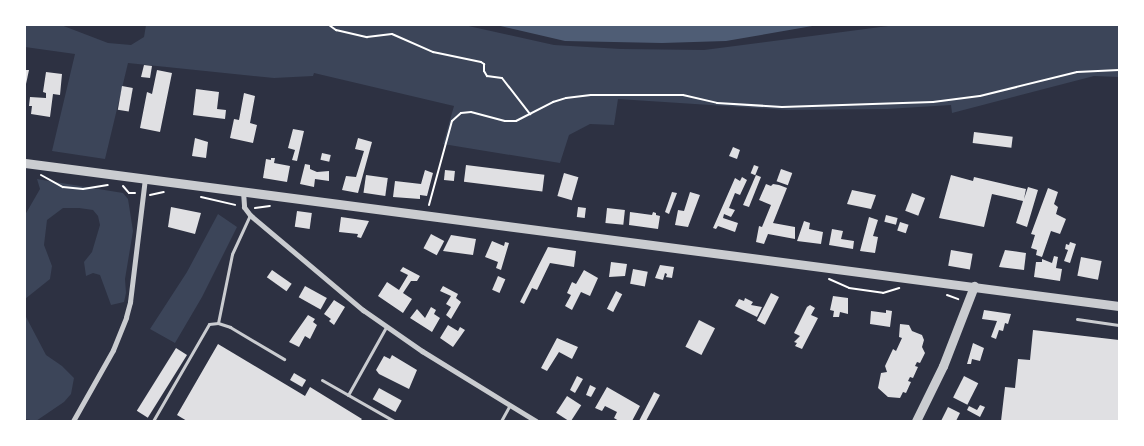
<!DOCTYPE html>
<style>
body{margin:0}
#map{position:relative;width:1144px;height:446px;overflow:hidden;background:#2d3142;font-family:"Exo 2",sans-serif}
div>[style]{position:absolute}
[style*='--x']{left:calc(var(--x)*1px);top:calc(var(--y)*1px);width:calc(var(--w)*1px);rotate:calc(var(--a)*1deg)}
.green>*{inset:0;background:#3c4559}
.water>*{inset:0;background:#4f5d75}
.building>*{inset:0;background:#e0e0e3;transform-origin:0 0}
.path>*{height:2px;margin:-1px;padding:0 1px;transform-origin:1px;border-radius:1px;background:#fff}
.service>*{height:3px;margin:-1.5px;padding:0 1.5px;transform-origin:1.5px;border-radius:1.5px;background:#caccd0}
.minor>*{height:5px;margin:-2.5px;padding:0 2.5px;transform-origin:2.5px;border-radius:2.5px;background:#caccd0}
.tertiary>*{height:9px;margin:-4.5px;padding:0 4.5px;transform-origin:4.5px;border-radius:4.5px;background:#caccd0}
span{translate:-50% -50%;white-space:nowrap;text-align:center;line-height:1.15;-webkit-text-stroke:4px #fff;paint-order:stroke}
.frame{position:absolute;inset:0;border:26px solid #fff;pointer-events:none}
</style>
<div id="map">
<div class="green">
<i style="clip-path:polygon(25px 25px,61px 25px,108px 43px,131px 45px,144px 37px,146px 25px,464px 25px,554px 45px,621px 49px,704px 50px,896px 25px,1119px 25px,1119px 77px,1094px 76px,952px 113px,951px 105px,887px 109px,788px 110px,618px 99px,614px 125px,590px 124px,569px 135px,560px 163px,443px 144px,454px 106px,314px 73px,313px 76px,274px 78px,128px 63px,105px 159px,52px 151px,75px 54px,25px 47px)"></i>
<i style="clip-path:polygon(37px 179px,123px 193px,128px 199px,133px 231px,125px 279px,126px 293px,124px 302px,111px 305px,100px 275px,93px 273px,86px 276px,84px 262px,92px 252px,100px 225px,98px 216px,93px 210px,79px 208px,63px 208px,47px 220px,44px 245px,52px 266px,50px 279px,25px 299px,25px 215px,40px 189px)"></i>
<i style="clip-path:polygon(218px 214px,237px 227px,202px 297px,175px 343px,150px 329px,187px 272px)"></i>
<i style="clip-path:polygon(25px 315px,46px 355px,62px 366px,74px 378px,71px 394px,64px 402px,36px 421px,25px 419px)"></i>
</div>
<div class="water">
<i style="clip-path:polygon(496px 25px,818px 25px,726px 41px,662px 43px,565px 41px)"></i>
</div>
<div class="building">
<i style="clip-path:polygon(144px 65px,152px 66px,150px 78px,141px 77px)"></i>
<i style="clip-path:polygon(25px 70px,29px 70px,26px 84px,25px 84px)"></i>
<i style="clip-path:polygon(157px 70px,172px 73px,160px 132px,140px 128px,147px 92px,152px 94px)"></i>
<i style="clip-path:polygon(46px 72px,62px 74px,60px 95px,53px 94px,50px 117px,31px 114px,32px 106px,29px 106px,30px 97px,46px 98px,46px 93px,43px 92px)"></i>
<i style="left:122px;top:86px;width:11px;height:24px;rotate:10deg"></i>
<i style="clip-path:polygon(196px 89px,219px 92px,217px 109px,226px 110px,225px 119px,193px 115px)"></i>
<i style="clip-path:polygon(244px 93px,255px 96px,250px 123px,257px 125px,253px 143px,230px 138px,234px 119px,239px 120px)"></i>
<i style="clip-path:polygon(293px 129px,304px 131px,297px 161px,292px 160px,295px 150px,288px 148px)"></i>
<i style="left:974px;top:132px;width:39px;height:11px;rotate:7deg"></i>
<i style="clip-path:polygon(195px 138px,208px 142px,206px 158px,192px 156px)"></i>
<i style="clip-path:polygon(358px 138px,372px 142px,358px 193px,342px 190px,346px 176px,356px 177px,364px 151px,355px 149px)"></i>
<i style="clip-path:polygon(733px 147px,740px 150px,737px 159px,729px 156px)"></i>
<i style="left:322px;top:153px;width:9px;height:7px;rotate:13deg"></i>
<i style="clip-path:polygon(271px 158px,275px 158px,274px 163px,290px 166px,287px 182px,263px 178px,266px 159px,271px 160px)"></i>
<i style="clip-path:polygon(305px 164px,310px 165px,310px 169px,317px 172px,329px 171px,329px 181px,315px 179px,314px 187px,300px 184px)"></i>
<i style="left:466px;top:165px;width:79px;height:17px;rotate:7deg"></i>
<i style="left:754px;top:165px;width:5px;height:9px;rotate:22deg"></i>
<i style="left:781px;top:169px;width:12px;height:13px;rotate:20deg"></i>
<i style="clip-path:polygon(425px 170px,433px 173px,427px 196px,420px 195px,420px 199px,393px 197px,395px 181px,421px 184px)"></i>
<i style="left:445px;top:170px;width:10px;height:10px;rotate:6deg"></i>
<i style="left:564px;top:173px;width:15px;height:24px;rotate:16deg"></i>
<i style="left:366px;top:175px;width:22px;height:18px;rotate:8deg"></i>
<i style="clip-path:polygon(756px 175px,761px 177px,749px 207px,743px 205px)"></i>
<i style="clip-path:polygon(951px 175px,973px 181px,974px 177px,1026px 189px,1024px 199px,1028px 187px,1038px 190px,1027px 227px,1016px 223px,1023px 201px,992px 194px,984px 227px,939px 218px)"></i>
<i style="clip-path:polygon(742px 177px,747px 180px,740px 195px,735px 193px,729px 208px,735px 210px,731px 217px,724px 214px,723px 218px,738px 223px,735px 232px,718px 226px,716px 229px,713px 228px,735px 178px,740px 181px)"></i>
<i style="clip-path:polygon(766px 184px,771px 186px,773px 184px,779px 185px,787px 188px,773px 223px,795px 227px,795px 239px,768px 234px,764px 244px,756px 242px,759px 226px,762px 227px,771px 205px,759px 200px)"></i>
<i style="clip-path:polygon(1048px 188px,1058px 192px,1054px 204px,1058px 207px,1056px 214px,1066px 219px,1060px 234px,1051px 231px,1042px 257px,1036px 255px,1037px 250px,1031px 248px,1035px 235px,1031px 234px)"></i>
<i style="clip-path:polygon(852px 190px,876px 195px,871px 209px,847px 204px)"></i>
<i style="clip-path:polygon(672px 192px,677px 193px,669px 214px,665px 212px)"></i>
<i style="clip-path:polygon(690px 192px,700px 195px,688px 227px,675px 225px,678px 210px,684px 211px)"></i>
<i style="left:912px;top:193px;width:14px;height:19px;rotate:21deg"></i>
<i style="clip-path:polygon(171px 207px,201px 213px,195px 234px,168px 227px)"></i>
<i style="left:578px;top:207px;width:8px;height:10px;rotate:7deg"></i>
<i style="left:607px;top:208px;width:18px;height:15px;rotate:6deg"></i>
<i style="left:297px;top:211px;width:15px;height:16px;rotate:8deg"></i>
<i style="clip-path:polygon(630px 212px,652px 215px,653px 212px,656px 213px,656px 215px,660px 216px,658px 229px,629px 225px)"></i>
<i style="left:886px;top:215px;width:12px;height:7px;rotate:14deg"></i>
<i style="clip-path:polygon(341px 217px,369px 221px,361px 238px,357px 237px,358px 234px,339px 232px)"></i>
<i style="clip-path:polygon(869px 217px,878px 220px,873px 236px,878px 237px,875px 253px,860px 251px)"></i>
<i style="clip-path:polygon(804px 221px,810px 223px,809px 229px,823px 232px,821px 244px,797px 241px)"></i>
<i style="left:900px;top:222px;width:9px;height:9px;rotate:18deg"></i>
<i style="clip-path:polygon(832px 229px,843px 231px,841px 239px,854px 241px,853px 249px,829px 245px)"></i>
<i style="left:431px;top:234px;width:15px;height:16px;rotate:28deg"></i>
<i style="clip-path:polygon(451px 235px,476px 239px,473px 255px,443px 251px)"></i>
<i style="clip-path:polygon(492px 241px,504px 246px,505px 242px,509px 243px,501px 270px,496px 268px,498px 262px,485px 257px)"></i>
<i style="clip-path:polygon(1070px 242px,1076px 244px,1070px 263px,1064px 261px,1068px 250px,1065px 249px,1066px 244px,1069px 245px)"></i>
<i style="clip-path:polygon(548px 247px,576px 251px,574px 267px,550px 263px,537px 290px,532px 288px,524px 304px,520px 302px)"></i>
<i style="left:951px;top:250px;width:22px;height:16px;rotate:10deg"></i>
<i style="clip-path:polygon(1005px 250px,1026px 253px,1024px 270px,999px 267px)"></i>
<i style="clip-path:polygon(1054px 256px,1058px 257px,1056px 268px,1062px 269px,1060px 281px,1034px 277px,1036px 262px,1042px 262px,1042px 259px,1052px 263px)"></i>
<i style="left:1081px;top:257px;width:21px;height:19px;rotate:11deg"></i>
<i style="clip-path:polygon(611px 262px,627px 264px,625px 276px,609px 277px)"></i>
<i style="clip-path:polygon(660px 265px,674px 267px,672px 278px,666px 277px,667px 274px,665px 273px,663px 280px,655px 278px)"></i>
<i style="clip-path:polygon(403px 267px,420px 276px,417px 281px,411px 281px,403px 293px,412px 299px,403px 313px,378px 296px,387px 282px,399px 290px,408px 275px,400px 271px)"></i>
<i style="left:633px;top:269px;width:15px;height:15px;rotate:11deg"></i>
<i style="left:272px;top:270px;width:24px;height:9px;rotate:35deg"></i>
<i style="clip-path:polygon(584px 270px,598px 278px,590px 296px,581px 292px,572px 310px,565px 306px,571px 295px,567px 293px,572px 282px,576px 284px)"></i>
<i style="left:498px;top:276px;width:8px;height:15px;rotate:23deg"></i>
<i style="left:305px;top:286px;width:25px;height:13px;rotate:29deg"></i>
<i style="clip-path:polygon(443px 286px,458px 294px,456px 298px,461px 302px,451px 319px,446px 315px,451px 307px,446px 304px,451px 296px,440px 291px)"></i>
<i style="left:616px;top:291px;width:7px;height:20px;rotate:27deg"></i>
<i style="left:771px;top:293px;width:9px;height:31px;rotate:27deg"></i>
<i style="clip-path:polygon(833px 296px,848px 298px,848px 314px,840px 312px,839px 317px,833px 317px,834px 311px,830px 310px)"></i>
<i style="clip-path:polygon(745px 298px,753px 302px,751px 305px,762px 307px,757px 317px,735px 306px,739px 299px,744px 301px)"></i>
<i style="clip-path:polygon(334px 300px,345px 307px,334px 325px,329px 321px,331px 319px,324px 314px)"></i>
<i style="clip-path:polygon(810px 305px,815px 308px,811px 315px,818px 318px,802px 349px,795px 346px,797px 343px,794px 342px,800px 336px,794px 333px,807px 307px)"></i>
<i style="clip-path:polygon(431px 307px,436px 310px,434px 314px,440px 318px,432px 332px,410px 318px,417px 309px,425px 318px)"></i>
<i style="clip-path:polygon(886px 310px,892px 311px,890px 327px,870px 324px,871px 311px,886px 313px)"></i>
<i style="clip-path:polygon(984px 310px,1011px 314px,1008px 324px,1005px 323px,1003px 331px,999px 330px,996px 339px,991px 337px,997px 321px,982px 319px)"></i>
<i style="clip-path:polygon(308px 315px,315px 319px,313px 322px,317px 325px,310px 339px,305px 336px,299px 347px,289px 342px)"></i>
<i style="left:699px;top:320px;width:18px;height:30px;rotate:27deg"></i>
<i style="clip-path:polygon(900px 324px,909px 325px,912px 331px,922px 335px,924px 340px,922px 347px,925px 353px,920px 363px,917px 362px,915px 366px,918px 367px,913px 378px,910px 377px,908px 381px,911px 382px,906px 393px,903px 392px,900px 398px,888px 397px,878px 388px,881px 373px,887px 372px,885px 366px,893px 349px,896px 351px,902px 338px,899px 337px)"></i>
<i style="clip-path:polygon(448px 325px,458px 331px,460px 327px,465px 330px,453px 347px,440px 338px)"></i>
<i style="clip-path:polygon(1033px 330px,1119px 340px,1119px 421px,1001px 421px,1005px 387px,1015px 388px,1018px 359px,1030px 360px)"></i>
<i style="clip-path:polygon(557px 338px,578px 347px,572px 359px,559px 352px,547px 371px,541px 368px)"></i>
<i style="clip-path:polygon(973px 343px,984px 348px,980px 361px,972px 359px,971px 364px,967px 364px)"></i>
<i style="clip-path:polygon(218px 344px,305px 396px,310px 387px,362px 419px,360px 421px,187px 421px,177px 415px)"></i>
<i style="left:176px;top:348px;width:13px;height:74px;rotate:32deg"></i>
<i style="clip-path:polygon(392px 355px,417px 370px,409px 389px,379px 374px,376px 370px,384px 356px,390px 359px)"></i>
<i style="left:294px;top:373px;width:14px;height:8px;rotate:30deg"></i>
<i style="clip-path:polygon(577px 376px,583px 379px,575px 393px,570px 390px)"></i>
<i style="left:964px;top:376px;width:16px;height:24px;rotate:27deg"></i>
<i style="clip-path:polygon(590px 385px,596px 388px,591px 397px,586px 395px)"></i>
<i style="clip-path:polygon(607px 387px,640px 406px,632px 421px,619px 421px,614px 418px,617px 412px,605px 406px,602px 411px,595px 408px)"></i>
<i style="left:379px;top:388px;width:26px;height:13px;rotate:29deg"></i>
<i style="clip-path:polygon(654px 392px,660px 395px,646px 421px,639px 421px)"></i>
<i style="left:567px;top:396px;width:17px;height:20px;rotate:33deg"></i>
<i style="clip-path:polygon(980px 405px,985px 407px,980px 417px,967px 410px,969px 406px,977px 410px)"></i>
<i style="clip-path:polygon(948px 407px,960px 413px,956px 421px,941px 421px)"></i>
</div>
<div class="path">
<i style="--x:329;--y:25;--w:9;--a:36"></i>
<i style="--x:336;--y:30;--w:32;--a:13"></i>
<i style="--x:367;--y:37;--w:25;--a:-7"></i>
<i style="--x:392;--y:34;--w:45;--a:23.7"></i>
<i style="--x:433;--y:52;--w:49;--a:11.8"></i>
<i style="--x:481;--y:62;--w:4;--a:34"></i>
<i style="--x:484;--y:64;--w:7;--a:90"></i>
<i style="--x:484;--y:71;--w:6;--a:59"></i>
<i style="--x:487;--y:76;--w:15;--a:8"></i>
<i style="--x:502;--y:78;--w:46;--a:52.1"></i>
<i style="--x:41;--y:175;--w:25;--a:29"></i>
<i style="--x:63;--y:187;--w:20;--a:6"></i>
<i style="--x:83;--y:189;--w:25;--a:-9"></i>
<i style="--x:123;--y:186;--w:9;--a:49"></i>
<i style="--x:129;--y:193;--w:6;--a:0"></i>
<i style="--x:150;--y:195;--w:14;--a:-12"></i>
<i style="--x:201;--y:197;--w:35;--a:13"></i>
<i style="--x:429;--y:205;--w:87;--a:-74.7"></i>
<i style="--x:452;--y:121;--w:12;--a:-42"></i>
<i style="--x:461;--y:113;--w:10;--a:-6"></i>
<i style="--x:471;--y:112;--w:35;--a:15"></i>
<i style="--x:505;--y:121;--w:11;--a:0"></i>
<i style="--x:516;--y:121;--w:42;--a:-27.2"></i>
<i style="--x:553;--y:102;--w:14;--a:-17"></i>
<i style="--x:566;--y:98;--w:25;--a:-7"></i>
<i style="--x:591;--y:95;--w:92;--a:0"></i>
<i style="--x:683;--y:95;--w:35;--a:13"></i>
<i style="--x:717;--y:103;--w:65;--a:3.5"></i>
<i style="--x:782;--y:107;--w:151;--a:-1.9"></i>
<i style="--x:933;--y:102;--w:47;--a:-7.3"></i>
<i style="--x:980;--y:96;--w:100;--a:-13.9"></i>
<i style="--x:1077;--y:72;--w:42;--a:-2.7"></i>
<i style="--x:255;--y:208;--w:15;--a:-8"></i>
<i style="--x:829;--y:279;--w:22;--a:24"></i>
<i style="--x:849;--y:288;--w:34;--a:8"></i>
<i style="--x:883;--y:293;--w:17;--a:-17"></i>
<i style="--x:947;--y:295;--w:12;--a:20"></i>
</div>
<div class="service">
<i style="--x:1077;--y:319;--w:42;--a:8.1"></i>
<i style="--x:218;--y:323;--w:70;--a:-78.5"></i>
<i style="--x:232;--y:254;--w:43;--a:-65.2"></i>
<i style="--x:322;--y:380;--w:83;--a:29.7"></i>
<i style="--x:348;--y:395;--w:78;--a:-60.8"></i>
<i style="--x:153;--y:421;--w:112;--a:-60"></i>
<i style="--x:209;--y:324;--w:9;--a:-6"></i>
<i style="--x:218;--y:323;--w:13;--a:18"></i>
<i style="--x:230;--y:327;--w:63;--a:30.7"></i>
<i style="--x:501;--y:421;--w:18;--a:-61"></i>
</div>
<div class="minor">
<i style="--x:243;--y:191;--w:16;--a:86"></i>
<i style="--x:244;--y:207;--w:10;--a:53"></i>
<i style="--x:250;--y:215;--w:148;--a:40.1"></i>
<i style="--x:363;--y:310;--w:72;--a:34.8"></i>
<i style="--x:422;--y:351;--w:134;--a:31.6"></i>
<i style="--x:73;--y:421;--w:81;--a:-60.6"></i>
<i style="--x:113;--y:350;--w:35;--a:-68"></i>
<i style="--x:126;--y:317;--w:16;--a:-75"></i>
<i style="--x:130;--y:302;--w:125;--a:-83.1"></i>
</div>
<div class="tertiary">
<i style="--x:25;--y:163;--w:1103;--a:7.45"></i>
<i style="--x:916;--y:421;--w:61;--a:-63.9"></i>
<i style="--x:943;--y:366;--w:86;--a:-68.8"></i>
</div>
<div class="frame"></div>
</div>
